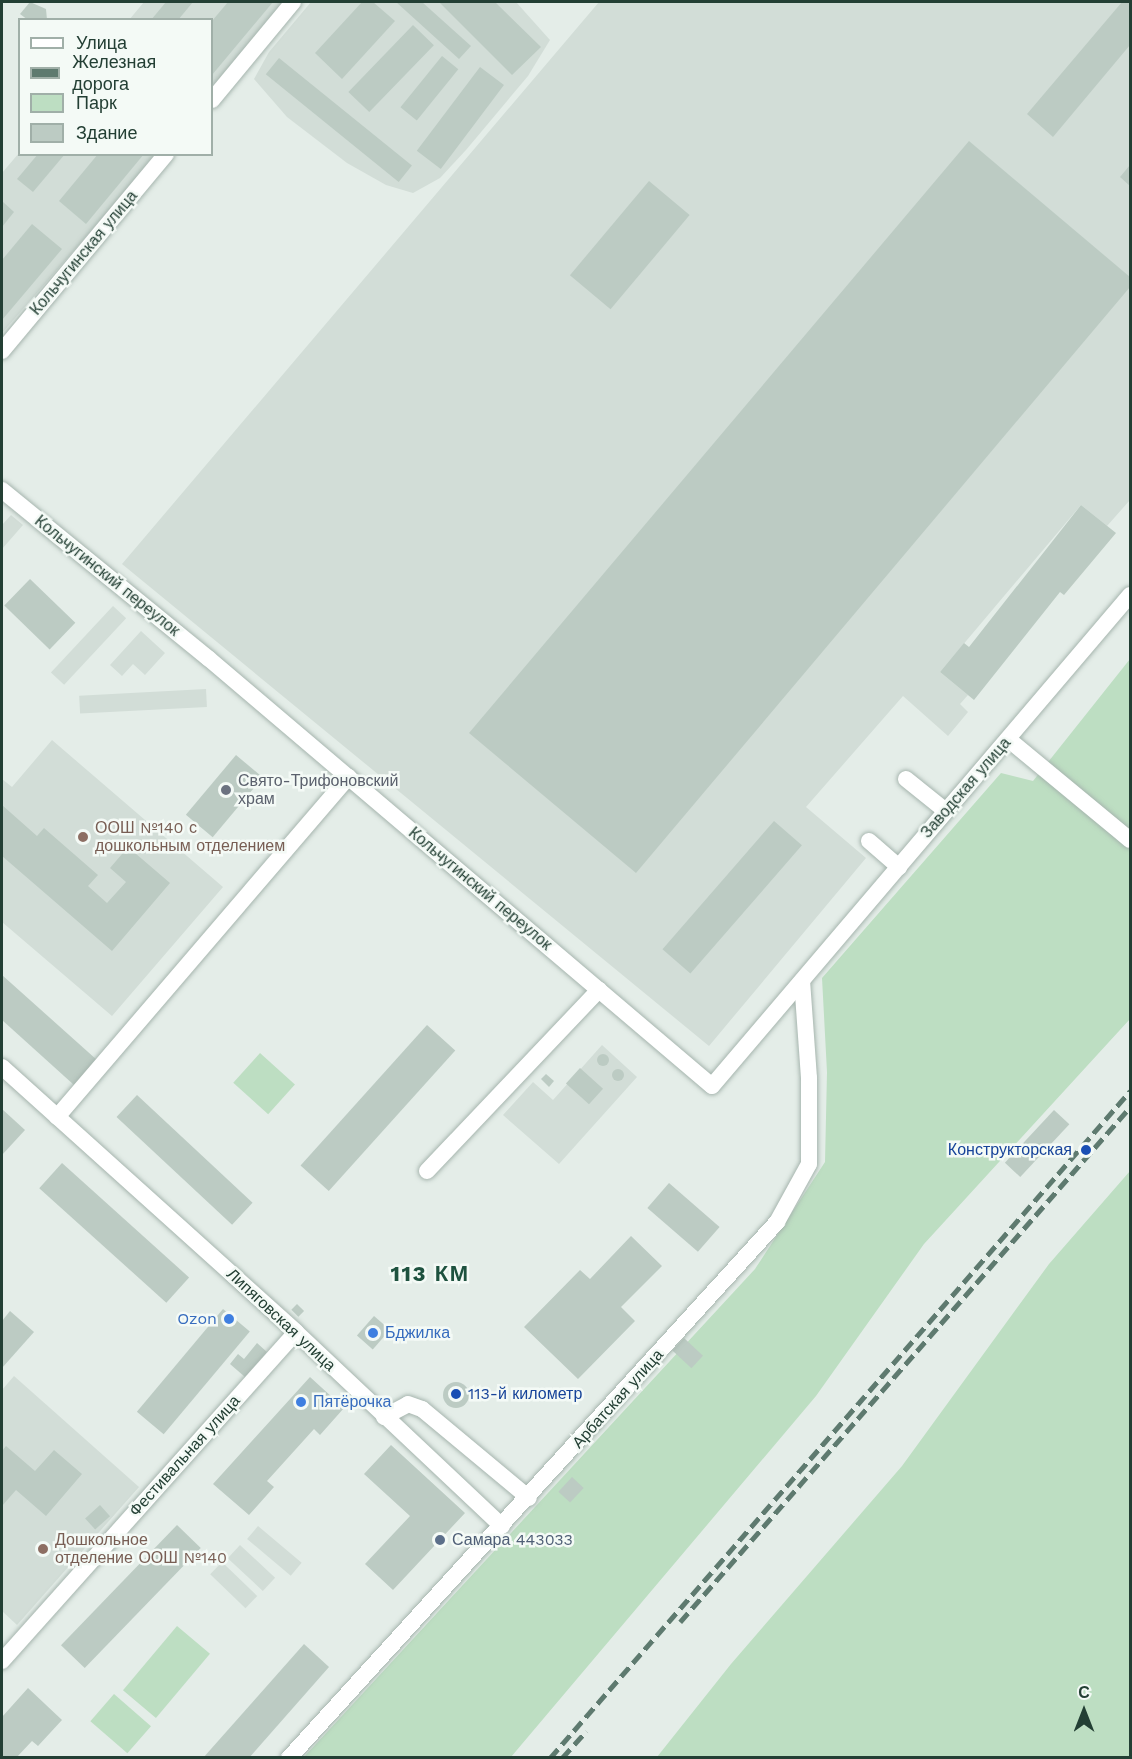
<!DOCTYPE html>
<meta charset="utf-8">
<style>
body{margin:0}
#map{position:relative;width:1132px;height:1759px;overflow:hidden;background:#e4ede8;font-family:"Work Sans",sans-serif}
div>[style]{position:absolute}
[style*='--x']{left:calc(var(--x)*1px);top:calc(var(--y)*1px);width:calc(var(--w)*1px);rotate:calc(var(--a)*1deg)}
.built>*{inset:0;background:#d2ddd7;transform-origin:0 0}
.green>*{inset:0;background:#bddec2;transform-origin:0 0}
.building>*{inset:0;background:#bccbc3;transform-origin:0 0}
.round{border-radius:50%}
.roads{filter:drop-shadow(0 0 2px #a6b5ae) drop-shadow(0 0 2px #a6b5ae)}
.minor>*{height:16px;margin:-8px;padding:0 8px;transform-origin:8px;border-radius:8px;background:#fff}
.rail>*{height:4.5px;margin-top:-2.25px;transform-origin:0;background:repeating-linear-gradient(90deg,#5e7a6f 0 12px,transparent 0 18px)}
.dots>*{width:16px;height:16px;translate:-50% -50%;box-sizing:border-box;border:3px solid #f4faf6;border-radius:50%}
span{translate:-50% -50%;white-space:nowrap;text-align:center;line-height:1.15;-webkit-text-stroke:5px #f4faf6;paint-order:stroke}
.street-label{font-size:16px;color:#233f34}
.worship-label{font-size:16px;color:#5b616d}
.left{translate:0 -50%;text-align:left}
.education-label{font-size:16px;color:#785e54}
.transit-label{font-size:16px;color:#164399}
.right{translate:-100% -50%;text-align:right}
.shop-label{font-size:16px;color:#366cbe}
.service-label{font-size:16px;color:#4e5e75}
.district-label{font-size:22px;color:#1e523f;font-weight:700;letter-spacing:1.5px}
.frame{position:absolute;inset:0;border:3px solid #233f34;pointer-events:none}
.legend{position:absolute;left:18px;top:18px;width:195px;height:138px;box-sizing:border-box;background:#f4faf6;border:2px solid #a0afa8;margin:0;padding:8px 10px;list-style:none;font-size:18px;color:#233f34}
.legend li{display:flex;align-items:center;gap:12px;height:30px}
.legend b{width:30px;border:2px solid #a0afa8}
.north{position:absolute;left:1054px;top:1681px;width:60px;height:60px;-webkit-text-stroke:4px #f4faf6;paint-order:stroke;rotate:0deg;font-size:16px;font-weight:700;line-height:24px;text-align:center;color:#233f34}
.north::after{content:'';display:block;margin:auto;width:21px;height:27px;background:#233f34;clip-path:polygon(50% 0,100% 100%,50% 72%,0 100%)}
</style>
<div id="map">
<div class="built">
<i style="clip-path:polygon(144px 2px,283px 2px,212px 88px,212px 20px,129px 20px)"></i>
<i style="clip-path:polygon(311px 2px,516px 2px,550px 40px,528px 76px,466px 150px,440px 178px,413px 193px,386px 185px,347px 163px,287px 117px,254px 79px,269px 52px)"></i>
<i style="clip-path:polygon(599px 2px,1130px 2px,1130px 500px,1107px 526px,1081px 505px,940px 672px,968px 695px,960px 704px,968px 712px,948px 736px,903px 696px,806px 807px,866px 858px,709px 1046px,122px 564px)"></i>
<i style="clip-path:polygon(19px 153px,157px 155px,2px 333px,2px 173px)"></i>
<i style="clip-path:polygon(11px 515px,23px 525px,2px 549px,2px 525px)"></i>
<i style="left:113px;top:606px;width:18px;height:91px;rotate:43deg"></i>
<i style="clip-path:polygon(141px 631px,165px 653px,145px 675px,133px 664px,122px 676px,110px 665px)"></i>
<i style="left:206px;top:689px;width:18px;height:127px;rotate:87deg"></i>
<i style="clip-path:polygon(52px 740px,223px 887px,112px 1016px,2px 922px,2px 779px,12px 787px)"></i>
<i style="clip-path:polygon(602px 1045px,637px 1077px,559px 1164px,503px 1115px,533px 1082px,553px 1100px)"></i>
<i style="clip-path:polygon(14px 1376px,139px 1487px,17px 1625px,2px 1611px,2px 1390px)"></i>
<i style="left:258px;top:1526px;width:57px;height:17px;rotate:40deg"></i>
<i style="left:240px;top:1545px;width:48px;height:18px;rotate:43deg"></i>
<i style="left:222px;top:1562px;width:49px;height:17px;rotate:44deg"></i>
</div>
<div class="green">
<i style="clip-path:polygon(1130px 659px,1130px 1019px,924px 1244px,816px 1396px,511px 1757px,303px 1758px,755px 1269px,825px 1162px,827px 1072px,822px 978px,1001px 773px,1033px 781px)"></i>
<i style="left:260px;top:1053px;width:47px;height:40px;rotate:42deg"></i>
<i style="clip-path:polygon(1130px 1171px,1130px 1757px,657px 1757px,731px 1664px,902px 1466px,1049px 1264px)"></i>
<i style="left:177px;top:1626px;width:43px;height:84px;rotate:40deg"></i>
<i style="left:114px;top:1694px;width:49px;height:36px;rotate:41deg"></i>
</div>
<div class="building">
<i style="clip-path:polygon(30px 2px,46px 9px,47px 20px,28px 20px,20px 14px)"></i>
<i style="clip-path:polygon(166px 2px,193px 2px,178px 20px,151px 20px)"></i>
<i style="clip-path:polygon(228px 2px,273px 2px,212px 75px,212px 21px)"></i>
<i style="clip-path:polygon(362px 2px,373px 2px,395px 21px,342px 79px,315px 53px)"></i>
<i style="clip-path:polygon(396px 2px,422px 2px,471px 46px,459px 59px)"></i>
<i style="clip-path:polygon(439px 2px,495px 2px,541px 47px,512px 75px)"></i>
<i style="clip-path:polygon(1122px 2px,1130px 2px,1130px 45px,1053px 137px,1027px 114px)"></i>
<i style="left:413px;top:25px;width:29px;height:93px;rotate:44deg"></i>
<i style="left:442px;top:56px;width:21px;height:66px;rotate:39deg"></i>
<i style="left:279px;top:58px;width:171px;height:21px;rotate:39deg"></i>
<i style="left:480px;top:67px;width:30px;height:105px;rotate:37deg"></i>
<i style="clip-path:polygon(969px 141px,1130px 277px,1130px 287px,636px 873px,469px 733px)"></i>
<i style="clip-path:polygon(38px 154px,65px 154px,33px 192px,17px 179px)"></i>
<i style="clip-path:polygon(98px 154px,144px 154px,86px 224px,59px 201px)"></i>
<i style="clip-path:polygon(1130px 165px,1130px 186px,1120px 177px)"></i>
<i style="left:649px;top:181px;width:53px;height:123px;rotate:40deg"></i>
<i style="clip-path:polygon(2px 201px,14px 212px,2px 227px)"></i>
<i style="clip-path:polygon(32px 224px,62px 249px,2px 320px,2px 260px)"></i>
<i style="clip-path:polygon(1081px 505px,1116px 533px,1064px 595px,1060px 592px,974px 700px,940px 672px,964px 643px,969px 647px)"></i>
<i style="left:30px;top:579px;width:63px;height:37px;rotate:44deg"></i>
<i style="left:236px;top:755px;width:35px;height:78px;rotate:40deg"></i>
<i style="clip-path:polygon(2px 805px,37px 836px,44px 828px,98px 875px,88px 886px,107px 903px,126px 882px,110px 868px,128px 847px,170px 883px,112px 951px,2px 856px)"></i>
<i style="left:774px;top:821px;width:37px;height:170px;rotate:41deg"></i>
<i style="clip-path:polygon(2px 975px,97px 1060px,74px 1085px,2px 1020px)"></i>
<i style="left:427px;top:1025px;width:38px;height:189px;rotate:42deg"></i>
<i class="round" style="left:597px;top:1054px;width:12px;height:12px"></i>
<i style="left:580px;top:1068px;width:31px;height:21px;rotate:42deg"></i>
<i class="round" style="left:612px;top:1069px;width:12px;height:12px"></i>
<i style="clip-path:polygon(546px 1074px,554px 1081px,549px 1087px,541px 1079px)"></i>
<i style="left:137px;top:1095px;width:158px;height:30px;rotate:43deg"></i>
<i style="clip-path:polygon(2px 1109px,25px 1130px,2px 1155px)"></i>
<i style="left:1054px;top:1110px;width:21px;height:72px;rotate:43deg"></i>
<i style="left:62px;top:1163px;width:171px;height:34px;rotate:42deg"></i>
<i style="left:669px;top:1183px;width:67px;height:33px;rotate:41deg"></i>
<i style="clip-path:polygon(631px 1236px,662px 1266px,621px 1307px,635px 1321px,578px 1379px,524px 1327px,580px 1270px,590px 1279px)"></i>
<i style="left:297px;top:1304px;width:10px;height:8px;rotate:45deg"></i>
<i style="left:223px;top:1309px;width:35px;height:134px;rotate:40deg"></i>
<i style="clip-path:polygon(10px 1311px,34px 1332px,2px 1368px,2px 1321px)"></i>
<i style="left:374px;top:1316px;width:21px;height:26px;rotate:41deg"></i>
<i style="left:684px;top:1338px;width:26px;height:17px;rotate:43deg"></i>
<i style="clip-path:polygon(257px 1343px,267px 1352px,245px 1377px,230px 1364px,238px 1354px,244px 1359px)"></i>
<i style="clip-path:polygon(310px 1377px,344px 1408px,320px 1435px,314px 1429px,267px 1481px,274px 1487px,249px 1515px,213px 1484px)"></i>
<i class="round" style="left:443px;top:1382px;width:26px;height:26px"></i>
<i style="clip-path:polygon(391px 1445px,465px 1513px,393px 1590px,365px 1564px,410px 1516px,364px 1474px)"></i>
<i style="clip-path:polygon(6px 1446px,35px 1471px,54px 1450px,82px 1474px,46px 1516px,16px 1490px,2px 1506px,2px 1451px)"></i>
<i style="left:572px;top:1477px;width:16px;height:20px;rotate:43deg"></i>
<i style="left:100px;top:1505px;width:15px;height:20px;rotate:48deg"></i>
<i style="left:177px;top:1525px;width:33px;height:167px;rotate:44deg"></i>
<i style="clip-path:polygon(304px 1644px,329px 1667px,249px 1758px,203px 1758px)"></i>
<i style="clip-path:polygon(28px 1688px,62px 1720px,38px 1746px,32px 1741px,16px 1758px,2px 1758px,2px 1717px)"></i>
</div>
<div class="roads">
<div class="minor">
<i style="--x:212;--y:100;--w:127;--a:-50.4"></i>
<i style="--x:2;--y:351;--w:256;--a:-50.2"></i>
<i style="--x:2;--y:490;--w:266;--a:39.2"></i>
<i style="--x:208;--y:658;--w:661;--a:40.34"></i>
<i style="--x:712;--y:1086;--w:645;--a:-49.59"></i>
<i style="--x:1008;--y:739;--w:158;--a:39.6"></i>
<i style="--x:906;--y:779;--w:51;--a:38.7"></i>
<i style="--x:869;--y:841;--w:40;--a:41"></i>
<i style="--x:2;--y:1067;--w:396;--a:42"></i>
<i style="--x:296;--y:1332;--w:283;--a:43.3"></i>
<i style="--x:57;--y:1117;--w:448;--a:-49.4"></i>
<i style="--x:427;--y:1171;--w:250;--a:-46.5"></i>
<i style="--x:384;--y:1417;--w:27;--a:-28"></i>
<i style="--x:408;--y:1404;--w:15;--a:20"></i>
<i style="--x:422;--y:1409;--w:139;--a:39.8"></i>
<i style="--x:2;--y:1661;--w:441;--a:-48.2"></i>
<i style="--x:289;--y:1758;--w:725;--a:-47.68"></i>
<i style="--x:777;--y:1222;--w:66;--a:-61.1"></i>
<i style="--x:809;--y:1164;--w:86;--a:-90"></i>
<i style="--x:809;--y:1078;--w:97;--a:-94.1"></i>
</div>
</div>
<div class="rail">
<i style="--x:680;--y:1622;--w:684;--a:-48.85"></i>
<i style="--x:550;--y:1758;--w:884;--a:-48.99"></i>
<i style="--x:562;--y:1758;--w:36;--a:-48"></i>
</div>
<div class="dots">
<i style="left:226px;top:790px;background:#6b7280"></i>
<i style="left:83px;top:837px;background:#8d6e63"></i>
<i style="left:1086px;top:1150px;background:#1a4fb4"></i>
<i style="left:229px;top:1319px;background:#3f7fe0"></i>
<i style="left:373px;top:1333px;background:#3f7fe0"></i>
<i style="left:456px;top:1394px;background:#1a4fb4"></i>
<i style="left:301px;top:1402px;background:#3f7fe0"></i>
<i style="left:440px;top:1540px;background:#5c6f8a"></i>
<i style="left:43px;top:1549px;background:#8d6e63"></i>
</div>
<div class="street-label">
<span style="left:84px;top:253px;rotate:-50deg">Кольчугинская улица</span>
<span style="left:107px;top:576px;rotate:39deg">Кольчугинский переулок</span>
<span style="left:966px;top:788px;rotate:-49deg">Заводская улица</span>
<span style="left:480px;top:889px;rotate:40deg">Кольчугинский переулок</span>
<span style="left:281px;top:1320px;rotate:43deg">Липяговская улица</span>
<span style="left:618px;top:1399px;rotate:-48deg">Арбатская улица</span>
<span style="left:185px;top:1456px;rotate:-48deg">Фестивальная улица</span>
</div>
<div class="worship-label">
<span class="left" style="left:238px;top:790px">Свято-Трифоновский<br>храм</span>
</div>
<div class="education-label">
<span class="left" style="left:95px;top:837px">ООШ №140 с<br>дошкольным отделением</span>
<span class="left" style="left:55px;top:1549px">Дошкольное<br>отделение ООШ №140</span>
</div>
<div class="transit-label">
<span class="right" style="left:1072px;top:1150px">Конструкторская</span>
<span class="left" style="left:468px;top:1394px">113-й километр</span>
</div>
<div class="shop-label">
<span class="right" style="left:217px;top:1319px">Ozon</span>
<span class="left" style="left:385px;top:1333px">Бджилка</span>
<span class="left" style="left:313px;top:1402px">Пятёрочка</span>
</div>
<div class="service-label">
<span class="left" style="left:452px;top:1540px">Самара 443033</span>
</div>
<div class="district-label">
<span style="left:430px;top:1274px">113 КМ</span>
</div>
<div class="frame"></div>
<ul class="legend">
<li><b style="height:8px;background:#fff"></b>Улица</li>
<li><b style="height:8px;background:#5e7a6f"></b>Железная дорога</li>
<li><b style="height:16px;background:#bddec2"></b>Парк</li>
<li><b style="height:16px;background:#bccbc3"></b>Здание</li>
</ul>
<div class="north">С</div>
</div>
